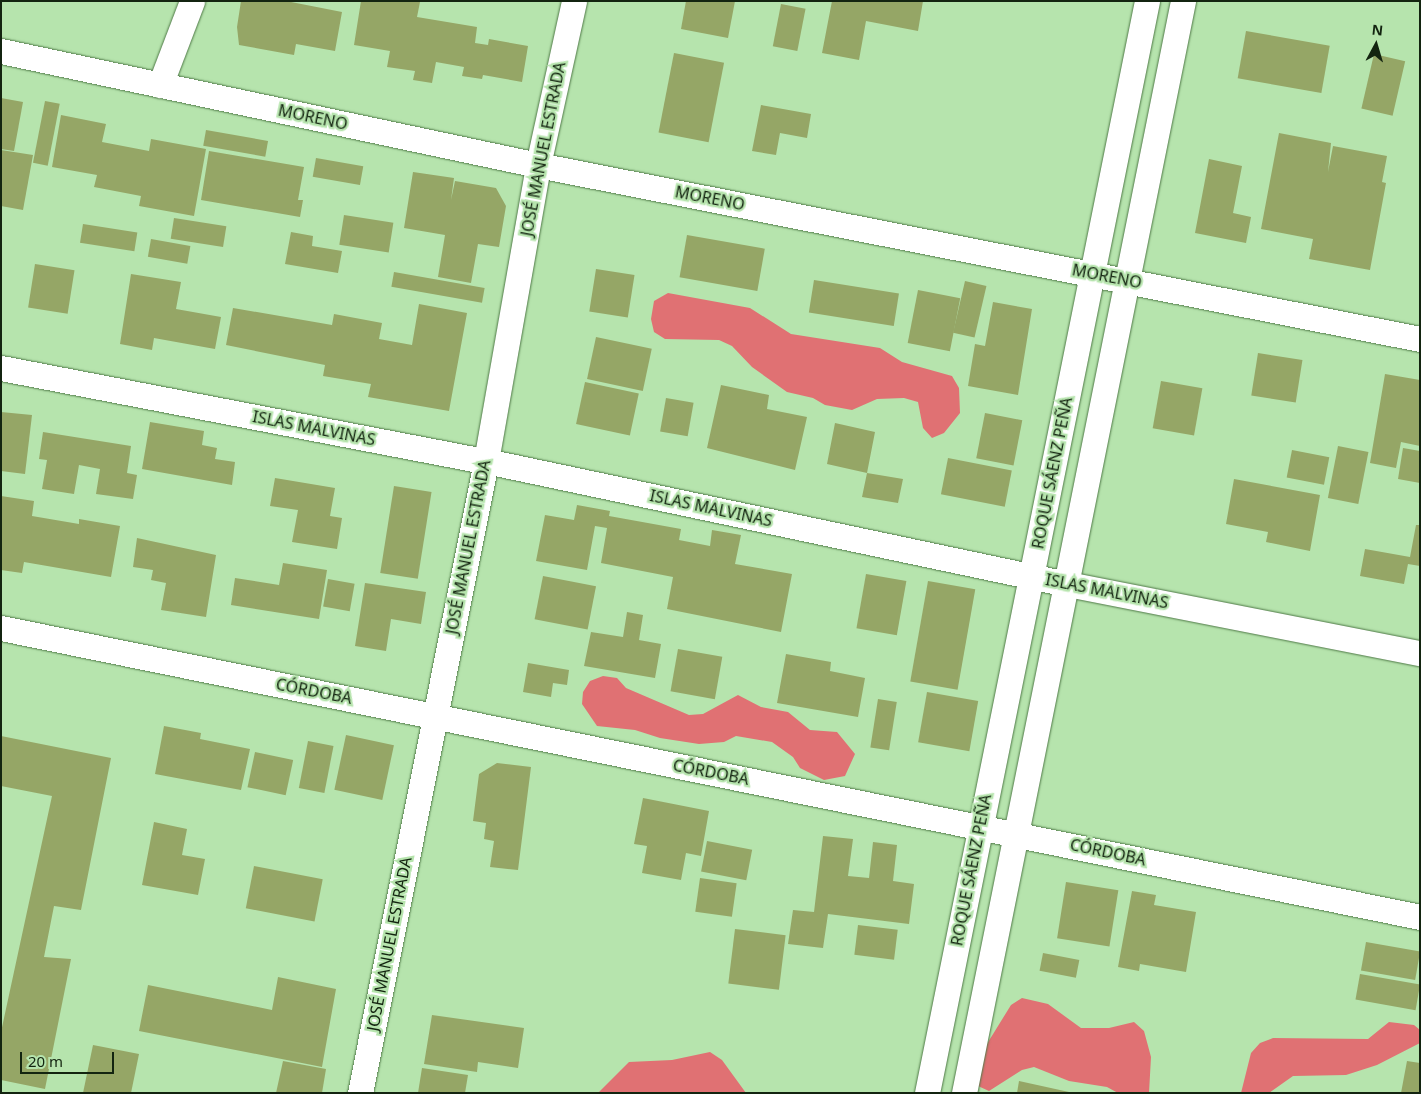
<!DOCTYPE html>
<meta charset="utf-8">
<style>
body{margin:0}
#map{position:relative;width:1421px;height:1094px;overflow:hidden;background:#b6e4ad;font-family:"Noto Sans",sans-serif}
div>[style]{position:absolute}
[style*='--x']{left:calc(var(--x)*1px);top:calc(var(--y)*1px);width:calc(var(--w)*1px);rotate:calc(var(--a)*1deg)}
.forest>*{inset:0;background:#e07173}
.building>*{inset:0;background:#95a666;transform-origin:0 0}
.roads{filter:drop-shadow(0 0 1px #4f7947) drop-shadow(0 0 1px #4f7947)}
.street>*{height:25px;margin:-12.5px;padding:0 12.5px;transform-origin:12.5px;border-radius:12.5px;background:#fff}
span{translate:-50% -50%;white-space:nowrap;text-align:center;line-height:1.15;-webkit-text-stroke:4.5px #b6e4ad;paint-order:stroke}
.street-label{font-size:16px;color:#132410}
.frame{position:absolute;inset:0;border:2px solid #132410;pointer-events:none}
.north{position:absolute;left:1351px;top:20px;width:50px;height:50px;-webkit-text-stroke:4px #b6e4ad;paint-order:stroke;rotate:6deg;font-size:14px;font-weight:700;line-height:20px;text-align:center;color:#132410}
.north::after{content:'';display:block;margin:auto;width:18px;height:22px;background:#132410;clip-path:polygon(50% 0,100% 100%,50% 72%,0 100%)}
.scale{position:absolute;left:20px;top:1052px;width:94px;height:22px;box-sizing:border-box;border:2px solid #132410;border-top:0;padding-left:6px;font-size:15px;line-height:18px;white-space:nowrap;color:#132410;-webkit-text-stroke:4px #b6e4ad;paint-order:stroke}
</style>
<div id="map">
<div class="forest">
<i style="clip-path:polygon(668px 293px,750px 308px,791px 334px,880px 348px,902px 362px,952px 376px,959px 388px,960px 413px,944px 433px,932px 438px,923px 428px,918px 402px,904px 398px,877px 399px,852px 410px,825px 405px,813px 398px,787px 392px,752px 367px,732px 346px,719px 340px,665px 339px,654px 332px,651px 319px,654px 301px)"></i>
<i style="clip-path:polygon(603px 676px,617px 678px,626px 688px,689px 715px,703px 714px,738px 695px,761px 707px,788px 712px,810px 730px,837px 732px,855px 754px,845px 776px,824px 780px,800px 768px,793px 757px,772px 742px,736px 736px,724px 742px,699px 744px,660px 738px,635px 730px,597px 726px,582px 704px,583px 692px,590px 681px)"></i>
<i style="clip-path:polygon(1022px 998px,1048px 1004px,1081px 1028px,1109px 1028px,1134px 1022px,1144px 1031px,1151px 1057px,1149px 1093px,1118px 1093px,1107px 1087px,1069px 1081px,1034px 1067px,1022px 1070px,989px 1091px,978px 1086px,977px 1060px,1011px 1005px)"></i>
<i style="clip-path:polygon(1389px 1022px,1414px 1025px,1420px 1030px,1420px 1043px,1377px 1065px,1346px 1075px,1293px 1076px,1269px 1093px,1241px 1093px,1251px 1053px,1260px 1043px,1273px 1038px,1368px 1039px)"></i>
<i style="clip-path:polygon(710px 1052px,722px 1060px,746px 1093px,598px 1093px,629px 1062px,672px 1060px)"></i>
</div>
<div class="building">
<i style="clip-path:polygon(241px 1px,286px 1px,342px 12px,335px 51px,296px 44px,294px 55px,239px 45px,237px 27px)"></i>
<i style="clip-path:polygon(361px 1px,420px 2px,417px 17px,477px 27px,475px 43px,488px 45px,489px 39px,528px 46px,522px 82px,483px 75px,482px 79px,462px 76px,464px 67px,436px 62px,432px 83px,413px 80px,415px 71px,387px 67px,390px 51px,354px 45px)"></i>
<i style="clip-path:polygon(686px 1px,735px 1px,728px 38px,681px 29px)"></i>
<i style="clip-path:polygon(832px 1px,923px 1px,918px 31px,866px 21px,859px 60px,822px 53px)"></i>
<i style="left:781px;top:4px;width:25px;height:43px;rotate:11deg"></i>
<i style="left:1246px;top:31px;width:85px;height:48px;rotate:10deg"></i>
<i style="left:674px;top:53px;width:51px;height:81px;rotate:11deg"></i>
<i style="left:1374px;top:54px;width:32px;height:56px;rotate:13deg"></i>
<i style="clip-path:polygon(1px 98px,23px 102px,14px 151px,1px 149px)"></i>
<i style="left:45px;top:101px;width:15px;height:63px;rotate:11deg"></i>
<i style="clip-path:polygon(761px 105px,811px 114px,807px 138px,780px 133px,776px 155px,752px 151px)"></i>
<i style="clip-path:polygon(61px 115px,106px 124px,102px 142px,149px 151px,151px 139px,206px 149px,194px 216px,139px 206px,141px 196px,94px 187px,97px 175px,52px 167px)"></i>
<i style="left:206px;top:130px;width:63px;height:16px;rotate:10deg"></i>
<i style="clip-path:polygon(1279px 133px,1331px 143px,1328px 172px,1333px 146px,1387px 156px,1382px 182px,1386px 183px,1370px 270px,1309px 259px,1313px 239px,1261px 229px)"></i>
<i style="clip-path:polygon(1px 150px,33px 155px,23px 210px,1px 206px)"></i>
<i style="clip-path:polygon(209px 151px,304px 167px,298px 200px,303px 200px,300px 217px,201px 200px)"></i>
<i style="left:316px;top:158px;width:48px;height:19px;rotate:10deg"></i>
<i style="clip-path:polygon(1209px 159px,1242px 166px,1233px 213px,1251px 217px,1246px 243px,1195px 233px)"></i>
<i style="clip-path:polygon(413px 172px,454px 178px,451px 200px,455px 181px,496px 188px,506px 206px,499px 247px,478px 244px,471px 283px,438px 277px,445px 235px,404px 228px)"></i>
<i style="left:344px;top:215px;width:50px;height:30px;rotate:9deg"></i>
<i style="left:174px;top:218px;width:53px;height:21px;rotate:9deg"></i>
<i style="left:83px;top:224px;width:55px;height:19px;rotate:9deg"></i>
<i style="clip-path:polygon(291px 232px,313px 236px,312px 246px,342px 251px,338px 273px,285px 264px)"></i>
<i style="left:687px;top:235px;width:79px;height:43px;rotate:10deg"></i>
<i style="left:151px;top:239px;width:40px;height:18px;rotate:10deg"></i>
<i style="left:35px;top:264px;width:40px;height:44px;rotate:9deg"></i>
<i style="left:596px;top:269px;width:39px;height:43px;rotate:9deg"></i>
<i style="left:394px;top:272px;width:92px;height:15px;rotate:10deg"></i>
<i style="clip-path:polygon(131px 274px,181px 282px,176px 309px,221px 317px,215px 349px,154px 338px,152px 350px,120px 344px)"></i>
<i style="left:814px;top:280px;width:86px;height:33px;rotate:9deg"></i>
<i style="left:965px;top:281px;width:22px;height:53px;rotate:13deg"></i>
<i style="left:918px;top:290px;width:43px;height:54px;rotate:11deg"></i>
<i style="clip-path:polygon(993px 302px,1032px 309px,1018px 395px,968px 386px,975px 344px,985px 346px)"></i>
<i style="clip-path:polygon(419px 304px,467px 313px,449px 411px,368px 397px,371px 384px,323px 376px,325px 365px,226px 345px,233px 308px,332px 325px,334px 314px,382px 323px,379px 339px,412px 345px)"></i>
<i style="left:596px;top:337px;width:57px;height:43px;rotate:12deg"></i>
<i style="left:1258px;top:353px;width:45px;height:43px;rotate:9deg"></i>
<i style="clip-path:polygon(1385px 374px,1420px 380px,1420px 446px,1401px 442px,1396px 468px,1370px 463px)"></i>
<i style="left:1161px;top:381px;width:42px;height:48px;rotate:10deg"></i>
<i style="left:585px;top:382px;width:55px;height:43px;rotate:12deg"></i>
<i style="clip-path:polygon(721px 385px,769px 395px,767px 409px,807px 417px,795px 470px,707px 448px)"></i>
<i style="left:666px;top:398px;width:28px;height:34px;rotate:10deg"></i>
<i style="clip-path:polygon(1px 412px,32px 415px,25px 474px,1px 471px)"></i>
<i style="left:985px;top:413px;width:38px;height:46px;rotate:11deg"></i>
<i style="clip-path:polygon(150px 422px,204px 431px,202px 445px,217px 448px,215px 459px,235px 462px,232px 485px,142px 469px)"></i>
<i style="clip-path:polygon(835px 423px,875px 432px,867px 473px,903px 479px,898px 503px,862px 497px,867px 473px,827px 464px)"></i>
<i style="clip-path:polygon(43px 432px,131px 446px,127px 473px,137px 475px,133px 499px,96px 494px,100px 469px,79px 465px,74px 494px,42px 489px,47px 460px,39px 459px)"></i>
<i style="left:1338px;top:446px;width:31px;height:53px;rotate:11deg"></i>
<i style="clip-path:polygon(1403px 448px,1420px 451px,1420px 483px,1398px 479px)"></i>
<i style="left:1292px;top:450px;width:38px;height:28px;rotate:11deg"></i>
<i style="left:948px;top:458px;width:65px;height:37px;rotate:11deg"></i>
<i style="clip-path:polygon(275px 478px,335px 488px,330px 516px,342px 518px,337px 549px,292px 542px,298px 510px,270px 506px)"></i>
<i style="clip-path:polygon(1234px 479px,1320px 495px,1310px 551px,1266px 542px,1268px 532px,1226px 524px)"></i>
<i style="left:394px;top:486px;width:38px;height:88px;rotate:9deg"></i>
<i style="clip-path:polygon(1px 496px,34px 501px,32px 516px,79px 524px,79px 519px,120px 526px,111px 577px,24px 562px,22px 573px,1px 570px)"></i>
<i style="clip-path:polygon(577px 505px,610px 511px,609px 516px,681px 529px,679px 540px,710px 546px,712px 530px,741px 535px,735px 564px,792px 574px,781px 632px,667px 609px,673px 577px,601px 563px,607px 528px,595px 526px,587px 570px,536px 561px,545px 515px,574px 520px)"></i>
<i style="clip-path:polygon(1416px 525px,1420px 525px,1420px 566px,1408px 564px,1404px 584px,1360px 576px,1365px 549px,1410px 557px)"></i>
<i style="clip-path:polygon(137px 538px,216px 555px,206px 617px,161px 610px,166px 583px,151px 580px,153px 570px,133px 567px)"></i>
<i style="clip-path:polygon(283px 563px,327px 570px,319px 619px,231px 605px,235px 578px,279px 585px)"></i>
<i style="left:866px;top:574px;width:41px;height:55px;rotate:10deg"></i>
<i style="left:543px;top:576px;width:54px;height:44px;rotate:11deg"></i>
<i style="left:328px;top:579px;width:27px;height:28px;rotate:10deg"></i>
<i style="left:928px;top:581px;width:48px;height:102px;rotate:10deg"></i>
<i style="clip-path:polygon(365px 583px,426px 592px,421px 624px,391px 619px,386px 651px,355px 646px)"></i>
<i style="clip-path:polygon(627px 612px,643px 615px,639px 640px,661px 644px,655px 678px,584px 666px,591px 632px,623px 637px)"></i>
<i style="left:678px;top:649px;width:45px;height:43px;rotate:10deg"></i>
<i style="clip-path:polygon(786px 654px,831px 662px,830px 671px,865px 678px,858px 717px,777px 703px)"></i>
<i style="clip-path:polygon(528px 663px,569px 670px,567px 685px,553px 683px,551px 697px,523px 692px)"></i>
<i style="left:927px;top:692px;width:52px;height:51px;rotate:10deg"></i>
<i style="left:878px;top:699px;width:19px;height:49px;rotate:9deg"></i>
<i style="clip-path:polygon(164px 726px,201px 733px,200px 739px,250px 749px,241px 790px,155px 774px)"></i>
<i style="left:346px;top:735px;width:49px;height:56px;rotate:12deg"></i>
<i style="clip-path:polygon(1px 736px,111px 758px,81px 910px,54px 906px,44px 957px,71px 959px,45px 1089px,1px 1080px,1px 1032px,52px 796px,1px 786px)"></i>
<i style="left:308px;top:741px;width:26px;height:48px;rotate:11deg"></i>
<i style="left:255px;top:752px;width:39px;height:36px;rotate:12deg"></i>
<i style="clip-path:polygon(497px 763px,531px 767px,518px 870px,490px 867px,494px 841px,484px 839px,486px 823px,473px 821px,479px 774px)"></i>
<i style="clip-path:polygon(643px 798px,709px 811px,701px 856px,686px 853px,681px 880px,642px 873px,647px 846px,634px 844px)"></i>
<i style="clip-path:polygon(154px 822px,187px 829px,182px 855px,205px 859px,198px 895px,142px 885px)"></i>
<i style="clip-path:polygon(823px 836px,853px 839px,848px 876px,869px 878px,873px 842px,897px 845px,893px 881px,914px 884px,909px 924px,828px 914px,823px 948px,788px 944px,793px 910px,814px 912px)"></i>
<i style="left:707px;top:841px;width:46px;height:31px;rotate:11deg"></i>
<i style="left:254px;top:866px;width:70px;height:43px;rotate:11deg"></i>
<i style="left:700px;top:878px;width:37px;height:34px;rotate:8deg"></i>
<i style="left:1066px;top:882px;width:53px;height:57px;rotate:9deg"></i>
<i style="clip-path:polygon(1132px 891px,1156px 895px,1154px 905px,1196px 912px,1186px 972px,1140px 964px,1139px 971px,1118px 967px)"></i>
<i style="left:858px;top:925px;width:40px;height:30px;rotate:7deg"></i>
<i style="left:735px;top:929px;width:51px;height:55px;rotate:7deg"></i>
<i style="left:1366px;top:942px;width:55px;height:29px;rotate:10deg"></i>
<i style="left:1043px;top:953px;width:37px;height:18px;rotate:11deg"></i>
<i style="left:1360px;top:974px;width:61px;height:26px;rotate:10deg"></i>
<i style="clip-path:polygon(278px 977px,336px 989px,322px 1067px,139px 1031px,148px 985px,272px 1010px)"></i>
<i style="clip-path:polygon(432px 1015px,524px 1028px,518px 1068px,478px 1062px,477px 1072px,424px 1064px)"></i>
<i style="clip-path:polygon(93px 1045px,139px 1054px,131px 1093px,83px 1093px)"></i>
<i style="clip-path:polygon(283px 1061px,326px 1069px,322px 1093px,276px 1093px)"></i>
<i style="clip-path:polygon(1407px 1061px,1420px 1063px,1420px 1093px,1401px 1093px)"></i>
<i style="clip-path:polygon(422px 1068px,468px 1075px,465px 1093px,418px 1093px)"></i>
<i style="clip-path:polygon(1019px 1081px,1069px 1092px,1069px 1093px,1017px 1093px)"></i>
</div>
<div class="roads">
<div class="street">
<i style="--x:1;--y:51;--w:549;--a:11.99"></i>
<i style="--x:538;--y:165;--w:899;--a:11.16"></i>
<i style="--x:160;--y:85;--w:90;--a:-69.1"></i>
<i style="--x:1;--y:368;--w:494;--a:10.9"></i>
<i style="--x:486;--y:461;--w:594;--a:11.95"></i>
<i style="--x:1067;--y:584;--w:360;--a:11.1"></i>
<i style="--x:1;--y:628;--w:1448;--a:11.51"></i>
<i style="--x:360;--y:1093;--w:644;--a:-78.72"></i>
<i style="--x:486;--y:461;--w:301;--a:-80"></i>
<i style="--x:538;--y:165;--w:168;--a:-77.6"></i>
<i style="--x:927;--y:1093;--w:1114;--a:-78.61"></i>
<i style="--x:964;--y:1093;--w:1114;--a:-78.66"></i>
</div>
</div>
<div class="street-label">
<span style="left:313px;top:117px;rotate:12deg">MORENO</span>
<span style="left:543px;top:149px;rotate:-79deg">JOSÉ MANUEL ESTRADA</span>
<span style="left:710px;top:198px;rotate:11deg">MORENO</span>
<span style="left:1107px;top:276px;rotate:11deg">MORENO</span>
<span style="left:314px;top:428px;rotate:11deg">ISLAS MALVINAS</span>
<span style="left:1052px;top:473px;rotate:-79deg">ROQUE SÁENZ PEÑA</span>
<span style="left:711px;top:508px;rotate:12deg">ISLAS MALVINAS</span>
<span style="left:468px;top:547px;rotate:-79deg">JOSÉ MANUEL ESTRADA</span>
<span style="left:1107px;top:591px;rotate:11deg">ISLAS MALVINAS</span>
<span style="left:314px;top:691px;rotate:11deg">CÓRDOBA</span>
<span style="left:711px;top:772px;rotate:11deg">CÓRDOBA</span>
<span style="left:1108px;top:852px;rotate:12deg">CÓRDOBA</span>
<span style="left:971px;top:870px;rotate:-79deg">ROQUE SÁENZ PEÑA</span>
<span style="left:389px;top:944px;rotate:-79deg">JOSÉ MANUEL ESTRADA</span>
</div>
<div class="frame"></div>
<div class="north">N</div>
<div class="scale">20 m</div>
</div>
